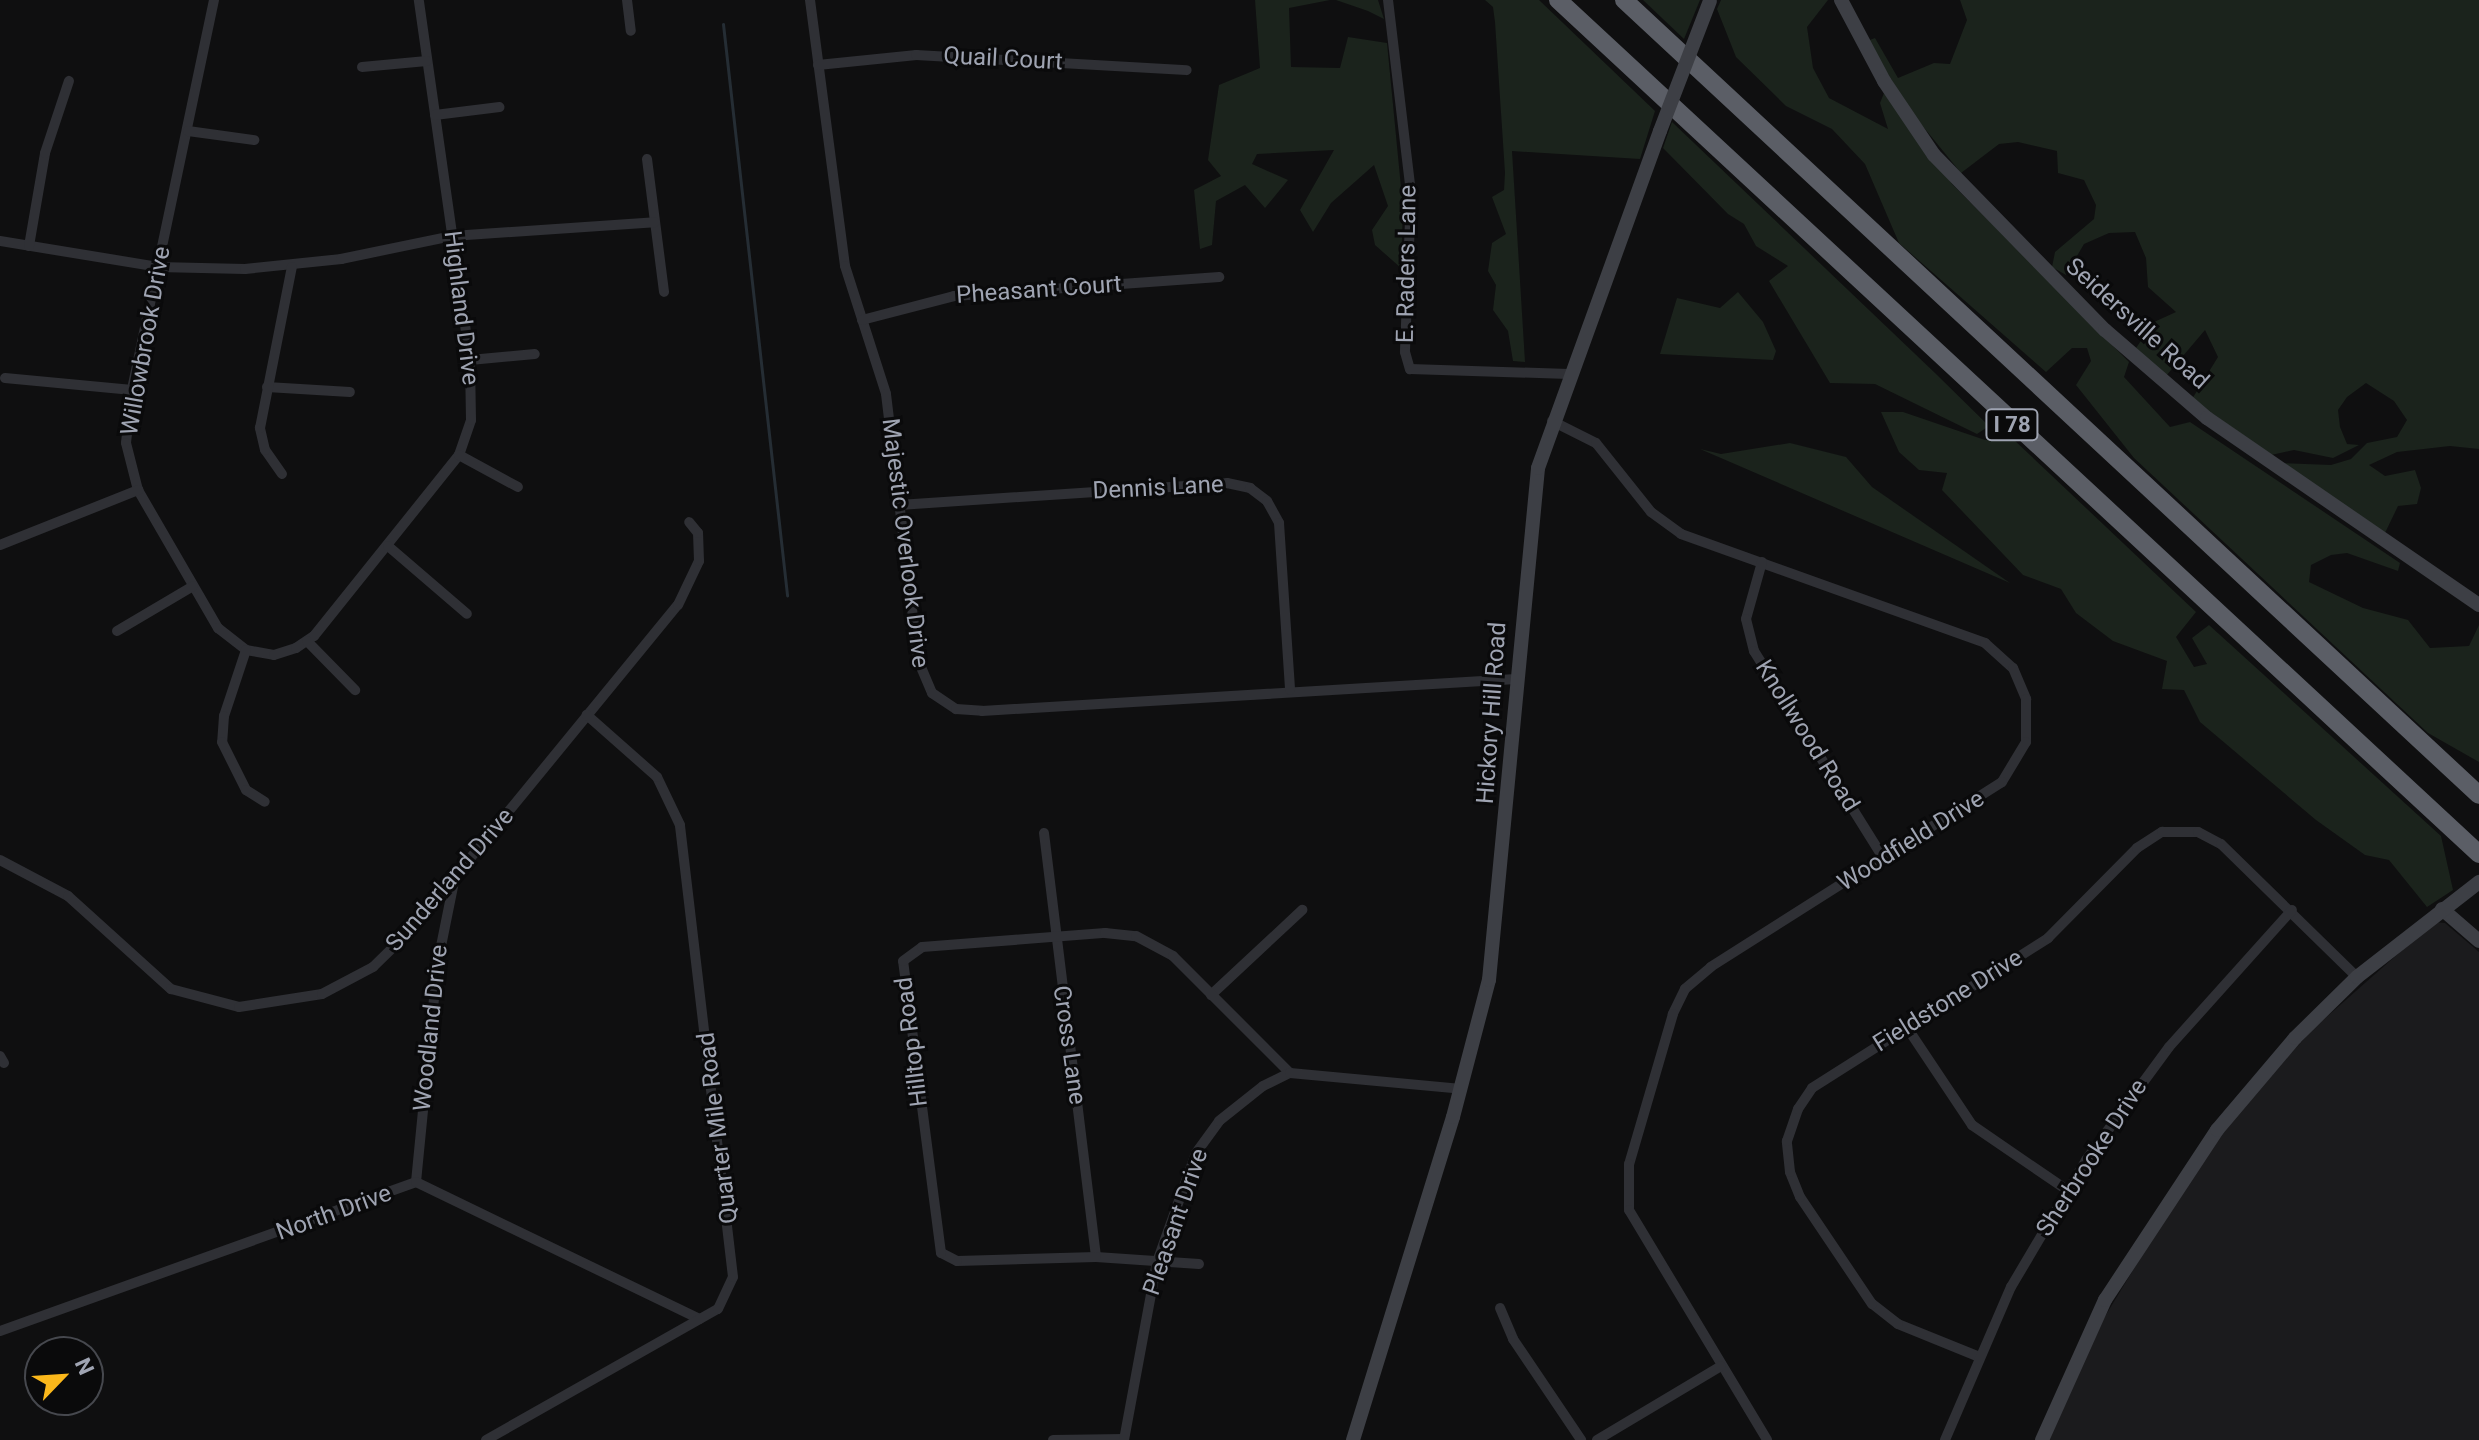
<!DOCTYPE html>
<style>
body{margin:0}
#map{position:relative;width:2479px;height:1440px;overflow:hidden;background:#0f0f10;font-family:Roboto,sans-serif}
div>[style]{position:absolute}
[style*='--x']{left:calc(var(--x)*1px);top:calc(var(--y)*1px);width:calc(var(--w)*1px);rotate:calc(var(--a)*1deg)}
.built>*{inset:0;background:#1b1b1d}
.green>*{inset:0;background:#1b231c}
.stream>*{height:3px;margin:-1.5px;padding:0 1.5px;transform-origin:1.5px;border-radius:1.5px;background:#252d34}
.street>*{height:10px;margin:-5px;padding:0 5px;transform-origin:5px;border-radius:5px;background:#2f3035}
.secondary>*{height:14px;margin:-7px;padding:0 7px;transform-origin:7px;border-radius:7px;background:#3d3f45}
.highway>*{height:18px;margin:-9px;padding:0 9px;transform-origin:9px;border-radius:9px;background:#5b5e66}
.secondary-bridge>*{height:14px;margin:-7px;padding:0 7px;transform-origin:7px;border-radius:7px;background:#3d3f45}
span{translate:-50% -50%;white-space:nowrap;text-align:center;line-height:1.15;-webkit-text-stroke:6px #0a0a0b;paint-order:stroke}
.shield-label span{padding:2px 6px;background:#0a0a0b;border:2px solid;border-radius:6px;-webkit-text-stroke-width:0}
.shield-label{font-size:22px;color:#9fa4b2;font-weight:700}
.street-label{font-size:24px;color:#9fa4b2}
.north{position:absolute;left:24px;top:1336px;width:80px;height:80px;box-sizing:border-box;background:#0a0a0b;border:2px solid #46484e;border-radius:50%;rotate:65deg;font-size:22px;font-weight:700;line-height:32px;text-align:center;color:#9fa4b2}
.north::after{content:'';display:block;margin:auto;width:28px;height:36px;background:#fbb81b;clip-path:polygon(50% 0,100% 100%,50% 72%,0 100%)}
</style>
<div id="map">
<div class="built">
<i style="clip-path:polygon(2434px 922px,2445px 923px,2479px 952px,2479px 1440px,2048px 1440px,2101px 1323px,2187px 1181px,2242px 1108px,2313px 1029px)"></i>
</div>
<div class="green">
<i style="clip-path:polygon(1255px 0,1330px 0,1289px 8px,1291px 67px,1340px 68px,1348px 37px,1387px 43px,1403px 208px,1401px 268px,1375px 245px,1372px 230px,1388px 206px,1374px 165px,1331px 203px,1313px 232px,1300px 210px,1334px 150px,1257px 154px,1252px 164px,1288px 180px,1265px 208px,1245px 185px,1216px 201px,1212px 245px,1200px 249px,1194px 190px,1221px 176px,1208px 160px,1219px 85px,1260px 68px)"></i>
<i style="clip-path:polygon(1336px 0,1378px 0,1384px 19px,1368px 11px)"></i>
<i style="clip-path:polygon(1485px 0,1539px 0,1655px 111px,1640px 159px,1512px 151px,1525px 362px,1513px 361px,1508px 331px,1493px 310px,1496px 285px,1488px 271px,1492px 243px,1506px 234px,1492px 197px,1504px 190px,1505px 173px,1495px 22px,1493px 7px)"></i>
<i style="clip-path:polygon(1643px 0,1700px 0,1684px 39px)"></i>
<i style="clip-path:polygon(1721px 0,1828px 0,1807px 27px,1813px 68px,1829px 98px,1888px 129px,1880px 103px,1884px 93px,1952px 184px,2129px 362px,2124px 377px,2170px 427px,2190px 422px,2400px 563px,2398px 571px,2347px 553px,2331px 555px,2311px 565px,2309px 582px,2363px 608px,2408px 620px,2430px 648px,2469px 646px,2479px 625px,2479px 762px,2428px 733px,2134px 458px,2076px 385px,2091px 361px,2087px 348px,2072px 348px,2046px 372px,1899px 243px,1865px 164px,1832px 129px,1786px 106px,1736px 57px,1717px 9px)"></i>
<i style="clip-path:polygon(1960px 0,2479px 0,2479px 449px,2450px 446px,2397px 452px,2369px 465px,2385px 476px,2415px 470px,2421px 488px,2417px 504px,2398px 506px,2384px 535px,2283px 463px,2331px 465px,2351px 459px,2367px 443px,2397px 437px,2407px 420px,2394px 401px,2366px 383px,2347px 397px,2338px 410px,2340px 427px,2347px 444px,2359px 445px,2333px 458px,2294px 450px,2271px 455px,2192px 399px,2218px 357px,2205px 330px,2166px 376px,2136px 348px,2154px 322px,2176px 312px,2148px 287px,2146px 258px,2135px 232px,2109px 233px,2084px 244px,2066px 275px,2052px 267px,2055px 252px,2094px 219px,2096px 205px,2084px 180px,2058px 173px,2057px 151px,2018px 142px,1999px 144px,1961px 173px,1912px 113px,1867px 41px,1875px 38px,1898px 78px,1934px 63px,1950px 64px,1967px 20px)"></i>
<i style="clip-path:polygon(1672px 122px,1935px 373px,1989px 426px,1977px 434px,1875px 384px,1830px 383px,1769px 281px,1788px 266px,1756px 246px,1744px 224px,1728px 214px,1663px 148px)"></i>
<i style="clip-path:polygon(1738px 292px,1763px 322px,1776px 351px,1773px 360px,1660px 354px,1677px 298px,1720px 308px)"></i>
<i style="clip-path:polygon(1881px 412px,1903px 412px,1985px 440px,2013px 439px,2196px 612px,2176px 637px,2194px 667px,2207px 664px,2192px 638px,2209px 625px,2441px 836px,2453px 890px,2427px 907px,2389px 860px,2365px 855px,2316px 820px,2200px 722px,2184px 690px,2162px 689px,2167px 661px,2113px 641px,2076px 613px,2061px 589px,2023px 575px,1942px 490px,1947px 473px,1919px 470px,1899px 452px)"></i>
<i style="clip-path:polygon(1790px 443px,1846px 457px,1872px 487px,2010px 583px,1700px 449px,1721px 454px)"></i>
</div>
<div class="stream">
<i style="--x:723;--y:24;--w:575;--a:83.6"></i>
</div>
<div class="street">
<i style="--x:214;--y:0;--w:399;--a:101.9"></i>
<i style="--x:132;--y:390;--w:53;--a:96.5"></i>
<i style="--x:126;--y:443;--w:49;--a:75.7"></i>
<i style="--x:138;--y:490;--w:160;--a:59.9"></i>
<i style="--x:218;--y:628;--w:36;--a:38"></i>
<i style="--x:246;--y:650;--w:28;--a:10"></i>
<i style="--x:274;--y:655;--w:23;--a:-18"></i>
<i style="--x:296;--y:648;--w:22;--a:-34"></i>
<i style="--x:314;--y:636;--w:232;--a:-51.3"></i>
<i style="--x:459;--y:455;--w:37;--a:-71"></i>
<i style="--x:471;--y:420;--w:60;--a:-91"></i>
<i style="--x:470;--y:360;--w:364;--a:-98.1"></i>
<i style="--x:627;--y:0;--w:31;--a:83"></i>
<i style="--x:810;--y:0;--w:268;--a:82.5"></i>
<i style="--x:845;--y:266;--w:134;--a:72.2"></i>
<i style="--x:886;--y:394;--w:268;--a:83.1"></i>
<i style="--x:918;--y:660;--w:36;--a:67"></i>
<i style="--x:932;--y:693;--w:29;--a:34"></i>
<i style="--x:956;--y:709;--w:26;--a:4"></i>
<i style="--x:982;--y:711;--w:535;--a:-3.43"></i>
<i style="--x:1388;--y:0;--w:195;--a:83.2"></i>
<i style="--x:1411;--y:194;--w:158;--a:92.2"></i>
<i style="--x:1405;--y:352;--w:18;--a:74"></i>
<i style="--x:1410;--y:369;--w:159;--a:1.8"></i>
<i style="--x:818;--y:65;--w:99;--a:-5.8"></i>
<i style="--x:916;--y:55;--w:271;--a:3.2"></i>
<i style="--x:362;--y:67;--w:65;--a:-5.3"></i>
<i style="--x:435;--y:115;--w:65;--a:-7"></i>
<i style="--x:188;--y:131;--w:67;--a:7.8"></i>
<i style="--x:647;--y:159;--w:134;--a:82.7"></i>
<i style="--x:0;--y:241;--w:160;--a:9.3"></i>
<i style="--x:158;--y:267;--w:87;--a:1.3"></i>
<i style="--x:245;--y:269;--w:97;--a:-5.9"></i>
<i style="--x:341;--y:259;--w:113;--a:-11.7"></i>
<i style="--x:452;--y:236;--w:203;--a:-3.9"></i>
<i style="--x:29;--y:246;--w:94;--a:-80.2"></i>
<i style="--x:45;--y:153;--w:76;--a:-71.6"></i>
<i style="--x:862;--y:320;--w:95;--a:-14.6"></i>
<i style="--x:954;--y:296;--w:266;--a:-4.1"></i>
<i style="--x:470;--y:360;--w:65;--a:-5.3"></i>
<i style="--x:5;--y:378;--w:128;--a:5.4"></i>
<i style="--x:267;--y:387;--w:83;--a:3.4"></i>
<i style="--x:1552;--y:421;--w:49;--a:26.6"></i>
<i style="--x:1596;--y:443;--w:88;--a:51.4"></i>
<i style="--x:1651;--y:512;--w:37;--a:36"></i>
<i style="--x:1681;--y:534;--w:323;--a:19.7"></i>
<i style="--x:1985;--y:643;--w:38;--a:42"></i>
<i style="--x:2013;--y:668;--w:34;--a:67"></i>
<i style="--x:2026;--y:699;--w:43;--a:90"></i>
<i style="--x:2026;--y:742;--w:47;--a:121"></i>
<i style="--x:2002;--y:782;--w:345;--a:147.6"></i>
<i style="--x:1711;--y:967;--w:34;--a:140"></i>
<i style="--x:1685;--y:989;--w:28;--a:116"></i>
<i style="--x:1673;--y:1014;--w:156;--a:106.3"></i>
<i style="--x:1629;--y:1164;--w:46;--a:90"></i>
<i style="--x:1629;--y:1210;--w:268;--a:59"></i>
<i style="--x:459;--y:455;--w:67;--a:28.5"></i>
<i style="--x:282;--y:474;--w:29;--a:-125"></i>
<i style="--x:265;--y:450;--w:23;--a:-103"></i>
<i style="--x:260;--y:428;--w:164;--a:-78.8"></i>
<i style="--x:899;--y:505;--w:329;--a:-3.8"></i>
<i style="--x:1227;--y:483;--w:24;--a:12"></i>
<i style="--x:1250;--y:488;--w:21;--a:37"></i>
<i style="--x:1267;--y:501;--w:25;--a:61"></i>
<i style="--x:1279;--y:523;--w:167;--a:86.2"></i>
<i style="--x:0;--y:545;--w:149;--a:-21.7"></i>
<i style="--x:388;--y:546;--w:104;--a:40.7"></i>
<i style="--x:1762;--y:562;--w:59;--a:105.7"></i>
<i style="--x:1746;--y:619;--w:33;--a:76"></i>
<i style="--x:1754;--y:651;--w:245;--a:58"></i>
<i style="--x:117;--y:631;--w:88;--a:-30.6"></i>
<i style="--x:307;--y:641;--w:69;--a:45.6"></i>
<i style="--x:246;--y:650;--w:70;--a:108.4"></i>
<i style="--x:224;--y:716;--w:26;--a:94"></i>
<i style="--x:222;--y:742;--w:54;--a:63.4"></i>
<i style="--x:246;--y:790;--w:22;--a:32"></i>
<i style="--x:1044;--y:833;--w:427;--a:83"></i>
<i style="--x:0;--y:860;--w:77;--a:27.9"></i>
<i style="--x:68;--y:896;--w:139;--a:42.1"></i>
<i style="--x:171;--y:989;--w:70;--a:14.8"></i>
<i style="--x:239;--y:1007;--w:84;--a:-8.9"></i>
<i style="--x:322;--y:994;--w:58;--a:-27.9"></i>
<i style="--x:373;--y:967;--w:57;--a:-44.3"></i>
<i style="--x:414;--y:927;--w:416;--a:-50.7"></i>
<i style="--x:678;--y:605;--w:49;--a:-64.5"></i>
<i style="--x:699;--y:561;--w:28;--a:-92"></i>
<i style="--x:698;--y:533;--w:14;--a:-129"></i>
<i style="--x:1211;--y:995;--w:125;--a:-43"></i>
<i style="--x:1906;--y:1026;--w:119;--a:56.3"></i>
<i style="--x:1972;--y:1125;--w:115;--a:34.4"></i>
<i style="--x:0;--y:1056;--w:8;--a:60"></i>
<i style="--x:416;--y:1182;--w:217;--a:-84.4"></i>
<i style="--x:437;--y:966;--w:86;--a:-78.6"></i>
<i style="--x:1199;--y:1264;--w:103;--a:-176.1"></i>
<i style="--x:1096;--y:1257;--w:139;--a:178.4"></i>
<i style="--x:957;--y:1261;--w:18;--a:-153"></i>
<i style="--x:941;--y:1253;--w:294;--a:-97.4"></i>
<i style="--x:903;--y:961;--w:24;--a:-36"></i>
<i style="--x:922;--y:947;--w:184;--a:-4.4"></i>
<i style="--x:1105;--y:933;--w:31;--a:6"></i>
<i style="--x:1136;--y:936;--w:42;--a:28.4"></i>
<i style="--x:1173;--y:956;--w:165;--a:45"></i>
<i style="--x:1500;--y:1308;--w:34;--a:67"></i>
<i style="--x:1513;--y:1339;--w:122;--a:56"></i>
<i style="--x:0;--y:1331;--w:442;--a:-19.7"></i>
<i style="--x:416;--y:1182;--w:315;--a:25.8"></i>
<i style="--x:1977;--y:1356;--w:85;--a:-157.9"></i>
<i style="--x:1898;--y:1324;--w:33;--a:-142"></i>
<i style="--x:1872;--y:1304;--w:129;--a:-123.9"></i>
<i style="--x:1800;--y:1197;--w:27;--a:-112"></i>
<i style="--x:1790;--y:1172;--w:31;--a:-96"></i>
<i style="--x:1787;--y:1141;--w:34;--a:-71"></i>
<i style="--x:1798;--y:1109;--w:25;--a:-56"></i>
<i style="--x:1812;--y:1088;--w:280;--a:-32.4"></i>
<i style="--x:2048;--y:938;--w:127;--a:-45.3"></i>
<i style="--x:2137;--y:848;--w:30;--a:-33"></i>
<i style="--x:2162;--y:832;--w:36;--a:0"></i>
<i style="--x:2198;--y:832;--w:26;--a:28"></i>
<i style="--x:2221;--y:844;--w:190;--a:44.4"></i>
<i style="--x:486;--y:1440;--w:266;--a:-29.5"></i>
<i style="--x:718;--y:1309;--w:35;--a:-65"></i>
<i style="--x:733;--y:1277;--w:455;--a:-96.7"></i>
<i style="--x:680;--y:825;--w:53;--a:-115.6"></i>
<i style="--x:657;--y:777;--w:94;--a:-138.5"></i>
<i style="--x:1053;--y:1440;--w:71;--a:-0.8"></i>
<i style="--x:1124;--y:1440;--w:181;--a:-79.5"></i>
<i style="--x:1157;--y:1262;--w:116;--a:-70.3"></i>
<i style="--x:1196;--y:1153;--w:39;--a:-54"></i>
<i style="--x:1219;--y:1121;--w:56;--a:-38.5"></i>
<i style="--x:1263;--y:1086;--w:30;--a:-26"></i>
<i style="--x:1290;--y:1073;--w:172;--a:5.3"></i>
<i style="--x:1597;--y:1440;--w:144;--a:-30.8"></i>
<i style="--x:1945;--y:1440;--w:167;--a:-66.7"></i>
<i style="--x:2011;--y:1287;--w:147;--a:-59.4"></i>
<i style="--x:2086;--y:1160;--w:140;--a:-53.7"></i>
<i style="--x:2169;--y:1047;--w:184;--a:-48.1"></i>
</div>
<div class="secondary">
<i style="--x:1841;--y:0;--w:92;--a:62"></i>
<i style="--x:1884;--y:81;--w:89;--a:56"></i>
<i style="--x:1934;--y:155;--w:245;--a:45.7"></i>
<i style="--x:2105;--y:330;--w:135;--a:40.8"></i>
<i style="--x:2207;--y:418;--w:330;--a:34.5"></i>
<i style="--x:2442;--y:909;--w:49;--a:40.9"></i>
<i style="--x:1353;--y:1440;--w:338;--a:-72.8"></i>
<i style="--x:1453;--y:1117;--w:142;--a:-75.3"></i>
<i style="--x:1489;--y:980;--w:514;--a:-84.53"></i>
<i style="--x:1538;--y:468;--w:358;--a:-70.1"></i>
<i style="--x:2042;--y:1440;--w:154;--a:-65.8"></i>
<i style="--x:2105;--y:1300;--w:204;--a:-56.6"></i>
<i style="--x:2217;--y:1130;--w:121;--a:-49.7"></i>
<i style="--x:2295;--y:1038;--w:87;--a:-44.5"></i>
<i style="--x:2357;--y:977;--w:155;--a:-37.9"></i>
</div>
<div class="highway">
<i style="--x:1558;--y:0;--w:1256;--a:42.84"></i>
<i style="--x:1624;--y:0;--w:1167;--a:42.92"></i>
</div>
<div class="secondary-bridge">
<i style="--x:1660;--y:131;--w:139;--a:-69"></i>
</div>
<div class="shield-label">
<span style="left:2012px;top:425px">I 78</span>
</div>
<div class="street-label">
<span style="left:1003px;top:59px;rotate:3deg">Quail Court</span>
<span style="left:1407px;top:264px;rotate:-89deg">E. Raders Lane</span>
<span style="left:1039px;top:290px;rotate:-4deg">Pheasant Court</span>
<span style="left:461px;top:308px;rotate:83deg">Highland Drive</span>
<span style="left:2137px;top:324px;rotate:42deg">Seidersville Road</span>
<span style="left:146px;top:341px;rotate:-80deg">Willowbrook Drive</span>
<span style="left:1158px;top:488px;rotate:-3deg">Dennis Lane</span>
<span style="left:905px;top:543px;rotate:83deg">Majestic Overlook Drive</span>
<span style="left:1492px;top:713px;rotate:-86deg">Hickory Hill Road</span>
<span style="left:1807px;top:736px;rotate:58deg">Knollwood Road</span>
<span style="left:1911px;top:841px;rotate:-32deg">Woodfield Drive</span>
<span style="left:450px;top:880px;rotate:-49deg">Sunderland Drive</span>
<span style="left:1948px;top:1001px;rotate:-32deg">Fieldstone Drive</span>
<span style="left:431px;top:1028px;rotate:-84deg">Woodland Drive</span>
<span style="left:912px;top:1042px;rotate:-97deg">Hilltop Road</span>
<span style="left:1069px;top:1045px;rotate:82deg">Cross Lane</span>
<span style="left:718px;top:1128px;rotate:-97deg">Quarter Mile Road</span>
<span style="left:2092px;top:1158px;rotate:-57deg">Sherbrooke Drive</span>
<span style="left:334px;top:1213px;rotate:-20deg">North Drive</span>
<span style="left:1176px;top:1222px;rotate:-71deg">Pleasant Drive</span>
</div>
<div class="north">N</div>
</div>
